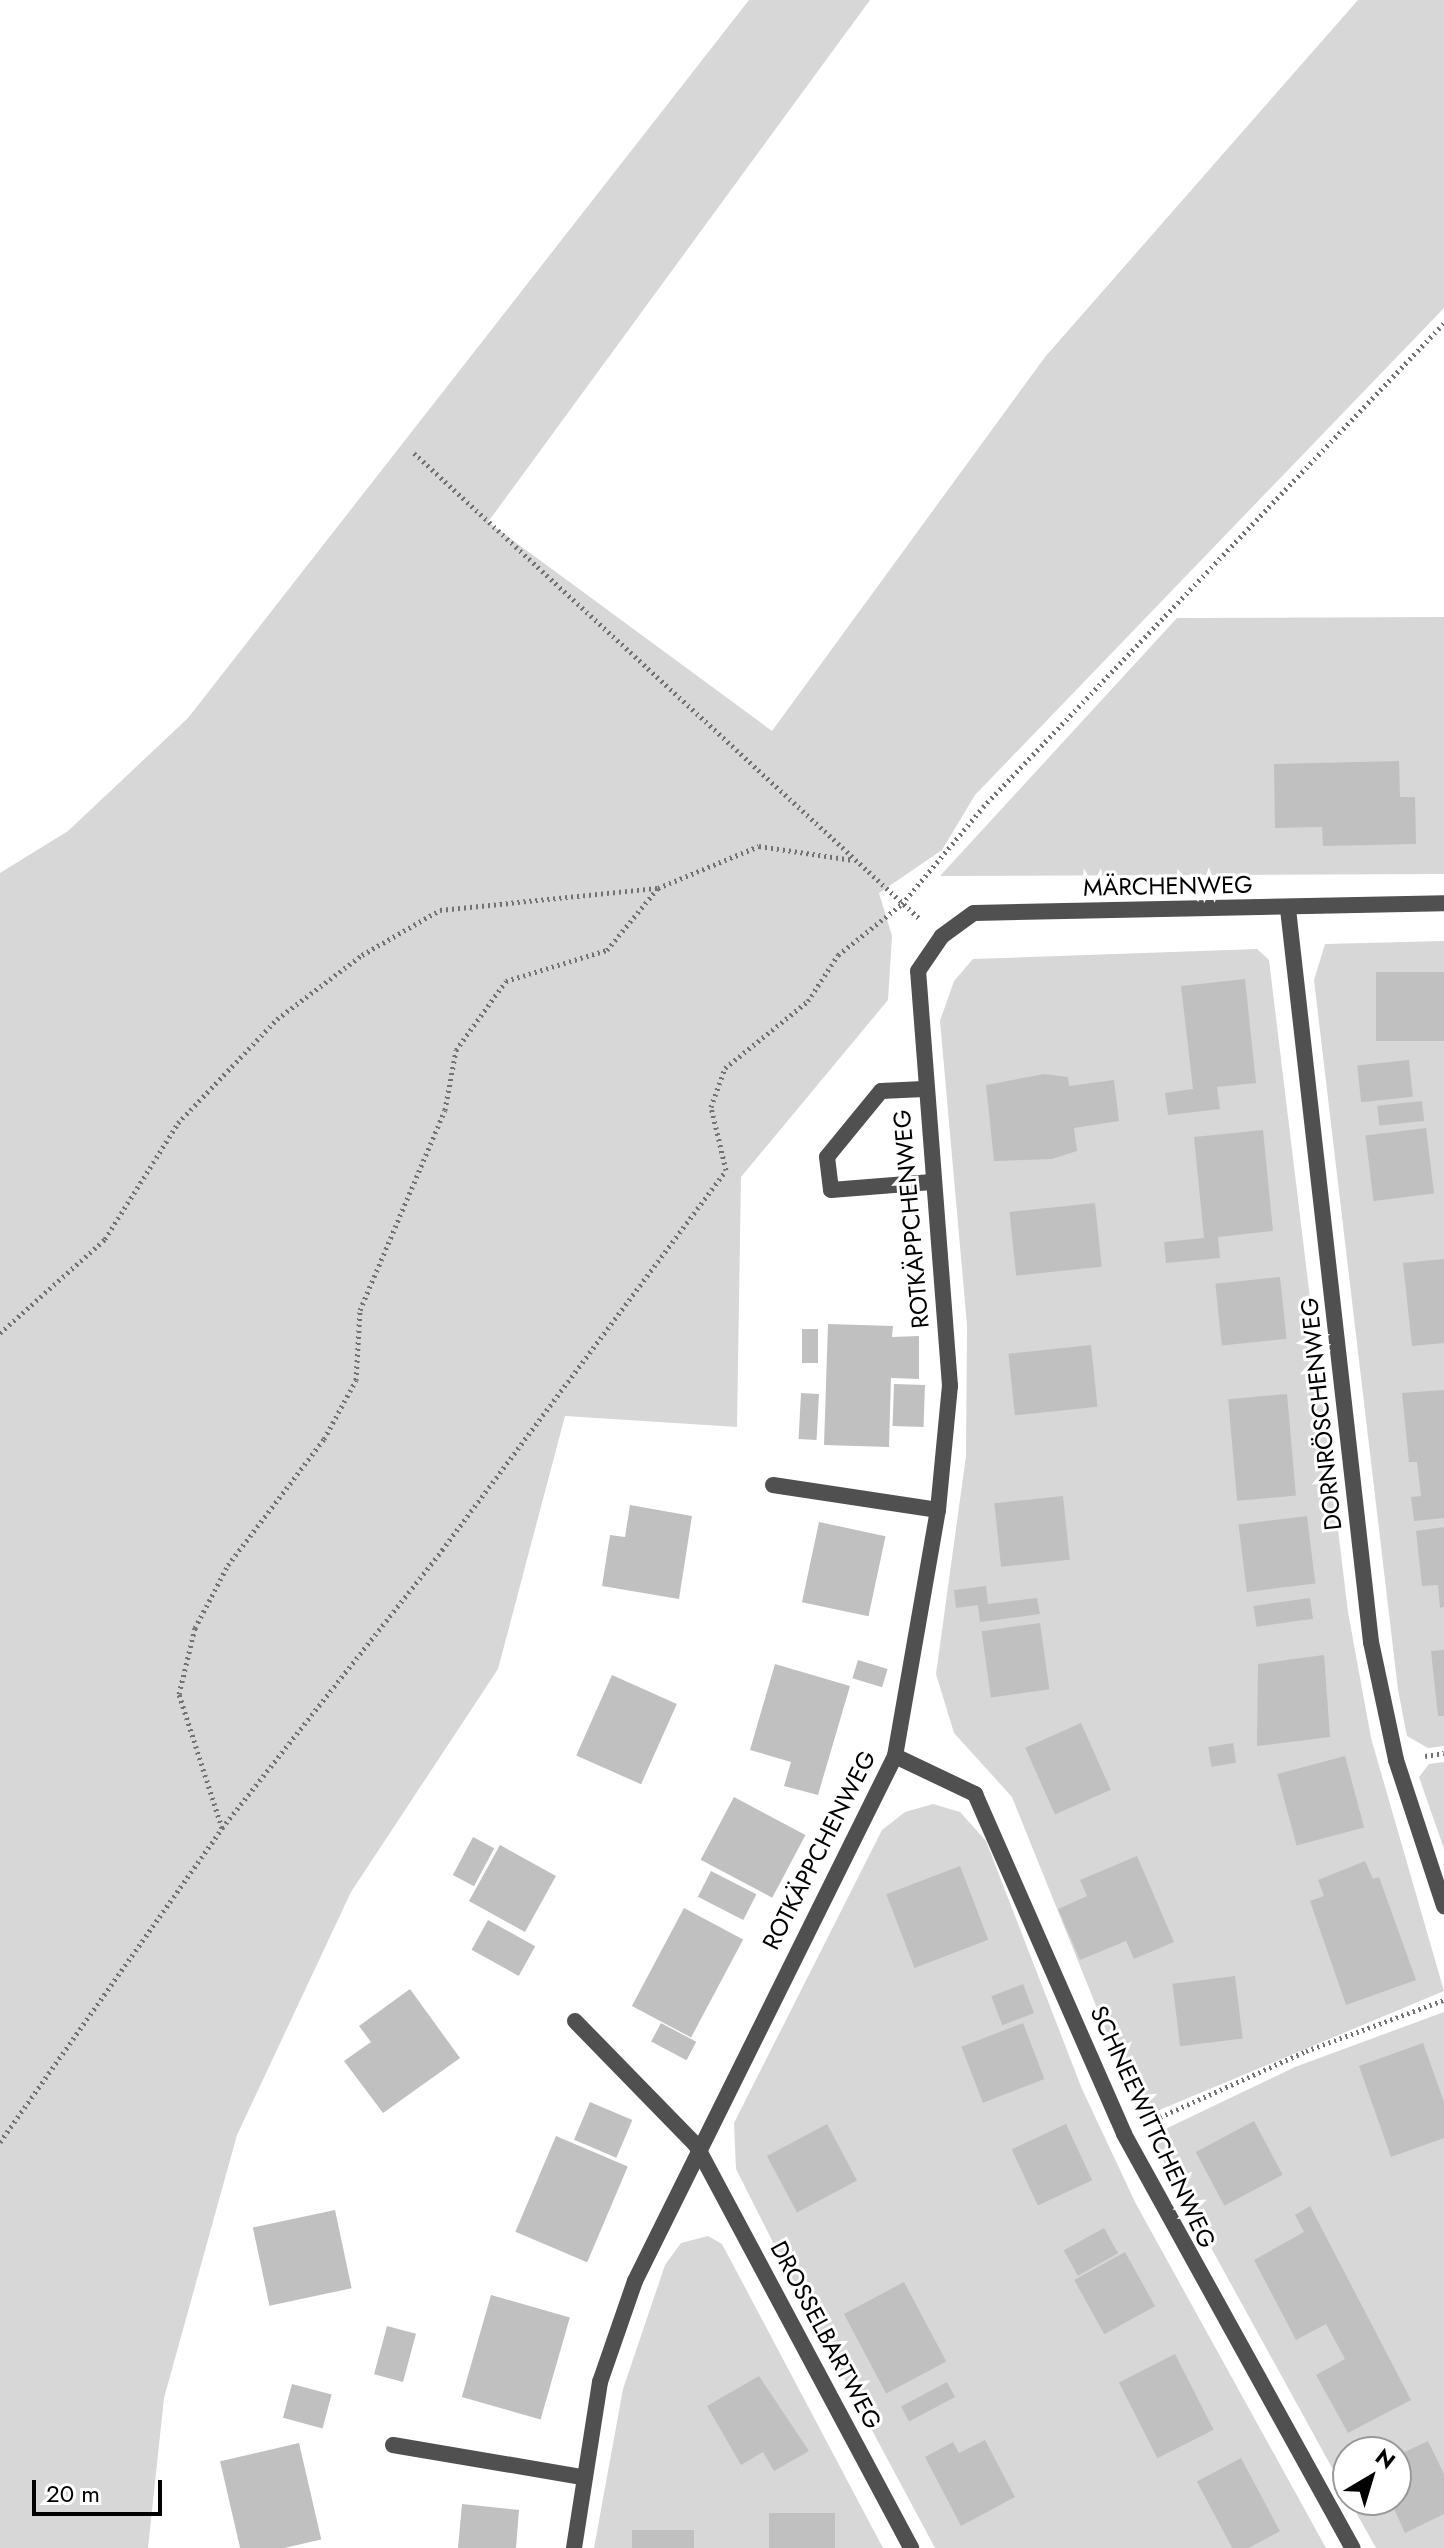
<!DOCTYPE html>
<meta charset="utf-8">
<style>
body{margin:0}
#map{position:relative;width:1444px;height:2548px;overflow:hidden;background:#fff;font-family:Jost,sans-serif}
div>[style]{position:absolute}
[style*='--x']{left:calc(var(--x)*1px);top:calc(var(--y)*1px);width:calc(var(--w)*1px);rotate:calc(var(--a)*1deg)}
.green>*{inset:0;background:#d7d7d7}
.building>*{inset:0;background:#c0c0c0;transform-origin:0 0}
.path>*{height:5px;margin-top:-2.5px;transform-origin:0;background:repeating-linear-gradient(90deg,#727272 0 2px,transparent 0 6px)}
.lane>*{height:16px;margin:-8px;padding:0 8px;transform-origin:8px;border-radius:8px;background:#505050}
.street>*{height:16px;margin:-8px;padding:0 8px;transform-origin:8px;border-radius:8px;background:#505050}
span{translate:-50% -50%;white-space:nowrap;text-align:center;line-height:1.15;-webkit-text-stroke:6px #fff;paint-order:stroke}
.street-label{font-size:24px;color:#000}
.north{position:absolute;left:1332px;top:2436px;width:80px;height:80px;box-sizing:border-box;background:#fff;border:2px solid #999;border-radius:50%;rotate:38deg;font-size:22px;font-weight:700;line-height:32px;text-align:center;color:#000}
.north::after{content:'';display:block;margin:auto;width:28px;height:36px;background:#000;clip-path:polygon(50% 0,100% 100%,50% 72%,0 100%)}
.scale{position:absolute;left:32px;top:2480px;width:130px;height:36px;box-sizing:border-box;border:4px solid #000;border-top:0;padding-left:10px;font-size:24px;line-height:28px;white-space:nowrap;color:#000;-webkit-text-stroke:6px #fff;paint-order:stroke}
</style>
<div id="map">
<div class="green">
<i style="clip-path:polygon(749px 0,870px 0,488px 522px,772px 731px,1045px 357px,1358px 0,1444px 0,1444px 308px,975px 795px,942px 850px,879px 893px,892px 936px,888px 1000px,741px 1177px,737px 1427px,565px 1416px,498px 1669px,351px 1892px,237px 2135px,164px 2398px,148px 2548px,0 2548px,0 873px,68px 831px,188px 718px)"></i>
<i style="clip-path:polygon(1444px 617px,1444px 874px,940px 876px,1177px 618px)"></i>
<i style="clip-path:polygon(1444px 941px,1444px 1746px,1428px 1748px,1407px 1736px,1398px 1690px,1314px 980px,1325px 944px)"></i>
<i style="clip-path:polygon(1257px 949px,1269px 960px,1348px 1612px,1371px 1738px,1444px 1991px,1157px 2111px,1138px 2110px,1012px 1797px,954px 1733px,936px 1674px,966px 1456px,967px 1325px,940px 1021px,954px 981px,973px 959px)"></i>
<i style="clip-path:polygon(1444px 1762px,1444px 1849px,1419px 1777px,1429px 1764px)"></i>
<i style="clip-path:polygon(933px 1804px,960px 1812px,986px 1841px,1082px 2089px,1136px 2204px,1326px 2548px,935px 2548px,797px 2290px,736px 2169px,734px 2123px,882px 1830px,905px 1812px)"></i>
<i style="clip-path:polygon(1444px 2012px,1444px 2548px,1376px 2548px,1349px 2500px,1396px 2500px,1396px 2452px,1348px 2452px,1348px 2497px,1154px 2144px,1159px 2132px,1295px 2067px)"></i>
<i style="clip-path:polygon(708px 2236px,722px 2244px,883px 2548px,594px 2548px,623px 2389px,665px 2265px,681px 2243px)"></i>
</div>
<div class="building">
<i style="clip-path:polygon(1399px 761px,1400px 797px,1415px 797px,1416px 844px,1323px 846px,1322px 827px,1275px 828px,1274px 764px)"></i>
<i style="left:1444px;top:972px;width:69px;height:68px;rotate:90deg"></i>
<i style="clip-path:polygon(1245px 979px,1256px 1083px,1217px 1087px,1220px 1109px,1168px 1115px,1165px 1093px,1193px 1089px,1181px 986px)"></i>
<i style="left:1409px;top:1060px;width:37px;height:52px;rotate:84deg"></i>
<i style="clip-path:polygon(1044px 1074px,1068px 1077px,1069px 1086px,1114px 1080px,1119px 1121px,1074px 1128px,1077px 1151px,1052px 1159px,994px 1161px,986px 1085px)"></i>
<i style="left:1422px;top:1101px;width:20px;height:45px;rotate:84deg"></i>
<i style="left:1426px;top:1128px;width:66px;height:61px;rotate:83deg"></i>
<i style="clip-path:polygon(1263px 1130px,1273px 1231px,1218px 1237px,1220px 1258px,1166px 1263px,1164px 1242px,1204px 1238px,1194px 1137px)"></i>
<i style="left:1095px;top:1203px;width:64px;height:86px;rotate:84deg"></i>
<i style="clip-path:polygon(1444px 1259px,1444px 1343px,1412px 1346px,1403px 1263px)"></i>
<i style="left:1280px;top:1277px;width:62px;height:65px;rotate:84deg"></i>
<i style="clip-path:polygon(828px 1324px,893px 1326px,892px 1337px,919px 1336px,919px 1379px,891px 1378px,889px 1447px,824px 1445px)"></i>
<i style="left:802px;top:1329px;width:16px;height:34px"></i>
<i style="left:1091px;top:1345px;width:62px;height:83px;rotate:84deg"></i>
<i style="left:894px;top:1384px;width:31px;height:42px;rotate:2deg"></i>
<i style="clip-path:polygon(1444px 1390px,1444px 1518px,1414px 1521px,1411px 1497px,1421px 1496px,1417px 1462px,1409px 1462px,1402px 1393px)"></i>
<i style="left:801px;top:1393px;width:18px;height:46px;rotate:3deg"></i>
<i style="left:1287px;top:1394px;width:102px;height:59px;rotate:85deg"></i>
<i style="left:1063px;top:1496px;width:64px;height:69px;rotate:84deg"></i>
<i style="clip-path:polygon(630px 1505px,692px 1516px,679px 1599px,602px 1586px,610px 1535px,625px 1537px)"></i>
<i style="left:1307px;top:1516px;width:68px;height:69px;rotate:83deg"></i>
<i style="left:819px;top:1522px;width:68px;height:82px;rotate:12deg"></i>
<i style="clip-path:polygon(1444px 1527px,1444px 1607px,1440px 1608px,1438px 1585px,1422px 1586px,1416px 1531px)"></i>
<i style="clip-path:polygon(986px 1586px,988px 1604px,1037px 1598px,1040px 1614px,980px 1622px,978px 1605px,956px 1608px,954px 1590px)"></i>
<i style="left:1310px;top:1598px;width:21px;height:57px;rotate:82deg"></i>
<i style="left:1040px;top:1623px;width:67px;height:59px;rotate:82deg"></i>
<i style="clip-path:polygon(1444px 1650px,1444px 1716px,1438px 1716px,1431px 1651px)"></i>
<i style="clip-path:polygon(1324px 1655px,1330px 1737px,1257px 1746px,1258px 1664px)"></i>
<i style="left:858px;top:1660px;width:31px;height:19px;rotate:17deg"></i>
<i style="clip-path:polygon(775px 1664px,850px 1686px,818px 1795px,784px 1786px,791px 1762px,750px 1750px)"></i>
<i style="left:612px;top:1675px;width:71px;height:88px;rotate:24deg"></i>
<i style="left:1081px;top:1723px;width:73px;height:61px;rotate:66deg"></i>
<i style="left:1233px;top:1743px;width:20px;height:25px;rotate:81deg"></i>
<i style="left:1345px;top:1756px;width:74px;height:70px;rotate:75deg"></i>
<i style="left:734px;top:1797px;width:81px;height:71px;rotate:28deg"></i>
<i style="left:473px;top:1837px;width:24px;height:43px;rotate:28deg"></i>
<i style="left:500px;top:1845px;width:64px;height:64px;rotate:29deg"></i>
<i style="clip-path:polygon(1137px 1856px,1174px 1942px,1134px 1959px,1126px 1941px,1080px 1960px,1058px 1909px,1087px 1896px,1080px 1880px)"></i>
<i style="clip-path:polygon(1365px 1861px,1373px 1879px,1379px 1877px,1416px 1980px,1346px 2005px,1310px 1901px,1324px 1896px,1318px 1880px)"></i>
<i style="left:960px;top:1866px;width:79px;height:79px;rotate:69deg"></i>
<i style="left:711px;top:1871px;width:51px;height:29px;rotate:27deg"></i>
<i style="left:684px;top:1908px;width:67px;height:111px;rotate:28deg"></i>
<i style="left:488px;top:1920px;width:54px;height:34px;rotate:29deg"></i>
<i style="left:1235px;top:1976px;width:63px;height:63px;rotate:83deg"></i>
<i style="left:1023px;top:1984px;width:31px;height:34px;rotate:69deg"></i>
<i style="clip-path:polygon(410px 1989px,460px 2058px,383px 2113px,344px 2061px,371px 2042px,359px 2026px)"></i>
<i style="left:661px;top:2023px;width:40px;height:21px;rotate:28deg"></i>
<i style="left:1023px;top:2023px;width:60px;height:66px;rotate:69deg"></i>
<i style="clip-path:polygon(1423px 2043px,1444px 2102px,1444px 2138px,1391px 2157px,1359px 2066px)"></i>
<i style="left:590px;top:2102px;width:46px;height:41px;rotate:23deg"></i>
<i style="left:1254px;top:2121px;width:61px;height:66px;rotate:62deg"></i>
<i style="left:827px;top:2124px;width:64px;height:68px;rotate:62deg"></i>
<i style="left:1066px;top:2124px;width:62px;height:60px;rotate:65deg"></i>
<i style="left:556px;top:2136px;width:78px;height:104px;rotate:23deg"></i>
<i style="clip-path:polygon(1310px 2206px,1411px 2400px,1348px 2433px,1316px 2375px,1345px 2359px,1326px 2324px,1296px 2340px,1254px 2260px,1304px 2232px,1295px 2215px)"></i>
<i style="left:335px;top:2210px;width:80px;height:84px;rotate:78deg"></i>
<i style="left:1104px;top:2228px;width:29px;height:46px;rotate:61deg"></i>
<i style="left:1125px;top:2252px;width:62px;height:58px;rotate:61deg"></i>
<i style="left:904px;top:2282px;width:90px;height:68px;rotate:62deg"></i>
<i style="left:491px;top:2295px;width:82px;height:106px;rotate:16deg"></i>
<i style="left:387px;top:2326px;width:30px;height:50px;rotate:15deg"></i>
<i style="left:1175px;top:2354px;width:85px;height:63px;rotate:63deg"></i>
<i style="clip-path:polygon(759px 2376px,809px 2451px,774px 2471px,763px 2452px,741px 2465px,707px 2406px)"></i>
<i style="left:947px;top:2382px;width:17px;height:52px;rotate:62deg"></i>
<i style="left:292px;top:2384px;width:41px;height:35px;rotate:15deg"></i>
<i style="clip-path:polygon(985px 2440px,1015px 2497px,961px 2526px,925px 2457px,953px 2442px,959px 2453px)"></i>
<i style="clip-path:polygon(1428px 2441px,1444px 2474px,1444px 2514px,1405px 2533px,1390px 2500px,1396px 2500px,1396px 2456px)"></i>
<i style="left:299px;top:2443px;width:99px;height:81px;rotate:77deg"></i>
<i style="left:1241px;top:2458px;width:83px;height:50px;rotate:62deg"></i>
<i style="clip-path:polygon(462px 2504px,519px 2510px,516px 2548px,458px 2548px)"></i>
<i style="left:835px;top:2513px;width:35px;height:66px;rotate:90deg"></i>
<i style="left:632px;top:2530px;width:62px;height:18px"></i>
</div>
<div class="path">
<i style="--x:414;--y:453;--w:688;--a:42.64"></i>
<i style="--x:0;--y:1333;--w:141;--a:-41.8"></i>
<i style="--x:105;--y:1239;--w:137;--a:-57.8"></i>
<i style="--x:178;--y:1123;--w:144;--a:-46.4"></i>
<i style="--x:277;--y:1019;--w:106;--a:-37"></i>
<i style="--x:362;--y:955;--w:90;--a:-30"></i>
<i style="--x:440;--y:910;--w:219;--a:-5.8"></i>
<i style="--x:658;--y:888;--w:109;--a:-22.6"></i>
<i style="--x:759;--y:846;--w:95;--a:8.5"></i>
<i style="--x:1425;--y:1756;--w:19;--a:-9"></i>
<i style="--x:222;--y:1828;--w:141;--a:-107.8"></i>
<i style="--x:179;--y:1694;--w:68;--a:-76.4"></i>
<i style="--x:195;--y:1628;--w:71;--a:-62.4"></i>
<i style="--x:228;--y:1565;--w:158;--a:-52.7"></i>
<i style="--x:324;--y:1439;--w:67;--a:-61.5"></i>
<i style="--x:356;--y:1380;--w:70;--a:-86.7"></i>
<i style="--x:360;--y:1310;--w:217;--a:-67"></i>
<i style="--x:445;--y:1110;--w:61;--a:-79.6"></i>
<i style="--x:456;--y:1050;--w:85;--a:-54.1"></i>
<i style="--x:506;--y:981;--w:106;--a:-17.1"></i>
<i style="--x:607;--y:950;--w:80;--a:-50.6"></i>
<i style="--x:1149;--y:2122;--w:172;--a:-24.3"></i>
<i style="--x:1306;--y:2051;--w:147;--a:-20.3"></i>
<i style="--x:0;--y:2142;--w:385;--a:-54.7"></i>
<i style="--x:222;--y:1828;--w:355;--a:-51.6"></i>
<i style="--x:442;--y:1550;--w:474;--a:-53.2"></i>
<i style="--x:726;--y:1170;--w:65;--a:-103.4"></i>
<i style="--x:711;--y:1107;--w:41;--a:-70.3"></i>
<i style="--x:725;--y:1068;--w:107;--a:-38.9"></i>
<i style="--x:808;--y:1001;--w:55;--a:-56.9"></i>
<i style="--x:838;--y:955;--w:82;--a:-38.6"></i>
<i style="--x:902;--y:904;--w:126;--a:-50.1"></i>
<i style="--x:983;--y:807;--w:668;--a:-46.39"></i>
</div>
<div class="lane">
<i style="--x:924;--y:1089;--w:43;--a:177.3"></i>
<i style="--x:881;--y:1091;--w:85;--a:129.3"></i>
<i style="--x:827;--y:1157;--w:33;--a:83"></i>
<i style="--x:831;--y:1190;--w:101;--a:-4.5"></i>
</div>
<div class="street">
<i style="--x:1288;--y:909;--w:738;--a:83.54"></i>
<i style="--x:1371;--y:1642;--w:121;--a:78"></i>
<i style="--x:1396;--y:1760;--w:154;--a:71.8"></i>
<i style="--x:773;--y:1485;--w:167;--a:8.6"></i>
<i style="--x:895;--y:1756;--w:89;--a:25.4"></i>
<i style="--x:975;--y:1794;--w:371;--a:66.3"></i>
<i style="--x:1124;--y:2134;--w:473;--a:61.1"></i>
<i style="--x:575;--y:2021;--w:173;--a:45.7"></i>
<i style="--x:696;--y:2145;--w:457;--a:61.9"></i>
<i style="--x:393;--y:2445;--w:192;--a:9.6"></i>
<i style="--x:574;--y:2548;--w:168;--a:-81.1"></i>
<i style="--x:600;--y:2382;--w:107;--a:-70.9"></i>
<i style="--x:635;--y:2281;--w:586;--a:-63.65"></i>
<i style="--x:895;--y:1756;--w:250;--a:-80.1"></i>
<i style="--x:938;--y:1510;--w:125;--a:-84.5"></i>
<i style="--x:950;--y:1386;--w:416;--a:-94.4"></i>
<i style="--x:918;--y:971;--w:42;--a:-55.6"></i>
<i style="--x:942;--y:936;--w:39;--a:-36"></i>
<i style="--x:974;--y:913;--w:470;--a:-1.2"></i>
</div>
<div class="street-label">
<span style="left:1168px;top:886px;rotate:-1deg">MÄRCHENWEG</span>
<span style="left:911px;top:1219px;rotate:-95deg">ROTKÄPPCHENWEG</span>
<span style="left:1321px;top:1414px;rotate:-96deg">DORNRÖSCHENWEG</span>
<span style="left:819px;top:1850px;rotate:-63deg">ROTKÄPPCHENWEG</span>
<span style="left:1153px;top:2127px;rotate:65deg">SCHNEEWITTCHENWEG</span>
<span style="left:826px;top:2335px;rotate:62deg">DROSSELBARTWEG</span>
</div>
<div class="north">N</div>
<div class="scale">20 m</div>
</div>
